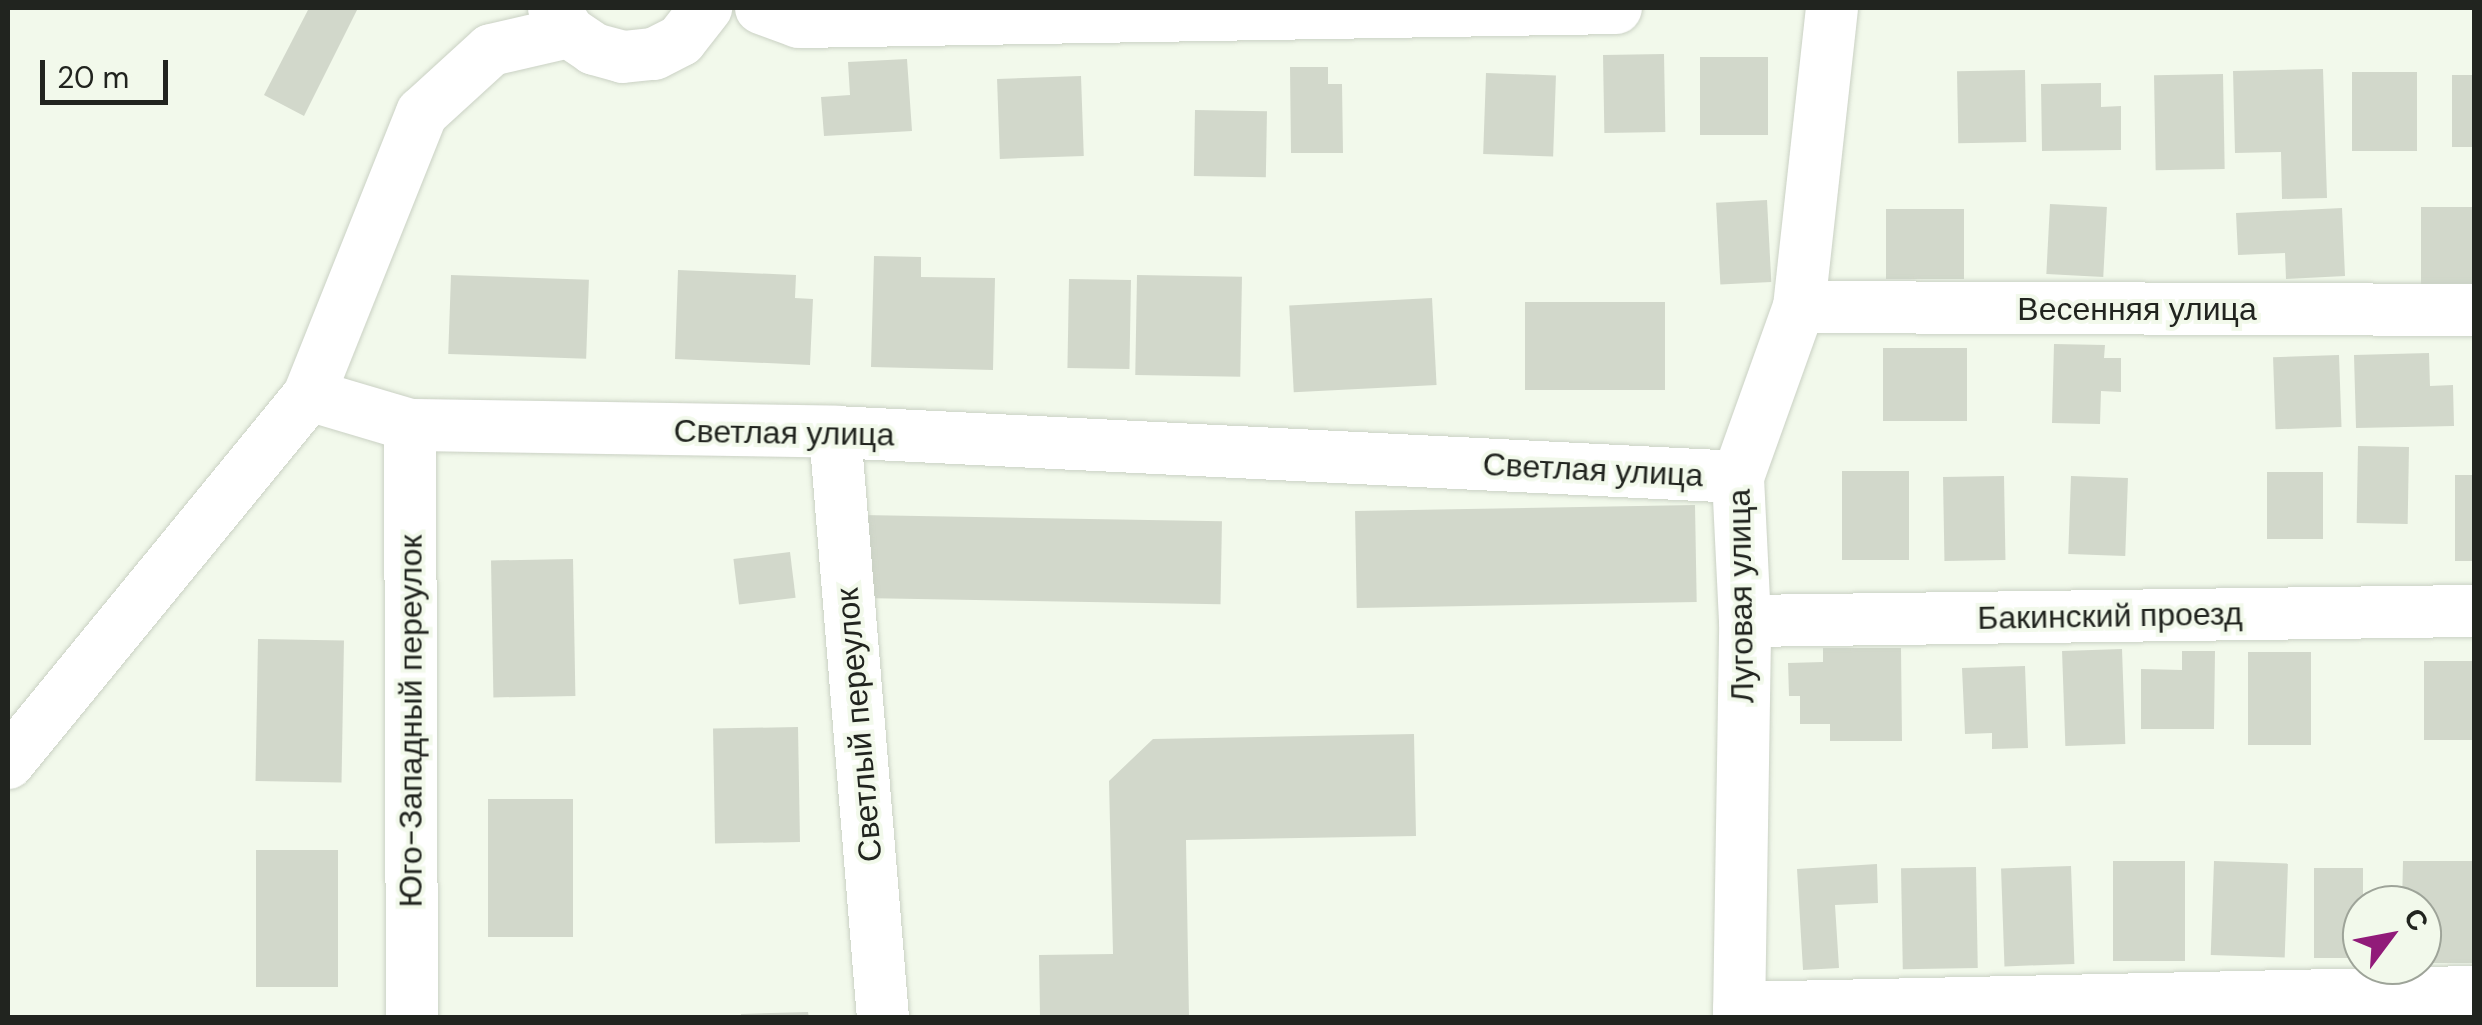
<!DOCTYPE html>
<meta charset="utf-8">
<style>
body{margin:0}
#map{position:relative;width:2482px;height:1025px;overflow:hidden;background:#f2f9eb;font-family:"DM Sans",sans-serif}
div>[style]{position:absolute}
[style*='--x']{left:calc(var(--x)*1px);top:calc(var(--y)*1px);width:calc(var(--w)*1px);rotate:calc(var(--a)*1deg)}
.building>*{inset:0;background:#d2d8cb;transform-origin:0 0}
.roads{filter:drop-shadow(0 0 2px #cad1c4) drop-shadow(0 0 2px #cad1c4)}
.minor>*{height:52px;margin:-26px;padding:0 26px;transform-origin:26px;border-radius:26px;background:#fff}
span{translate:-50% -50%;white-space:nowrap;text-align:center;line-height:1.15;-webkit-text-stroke:8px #f2f9eb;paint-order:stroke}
.street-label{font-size:32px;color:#21241f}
.frame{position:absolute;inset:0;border:10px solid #21241f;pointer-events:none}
.north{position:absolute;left:2342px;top:885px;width:100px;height:100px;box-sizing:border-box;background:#f2f9eb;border:2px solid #9ea499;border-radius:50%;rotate:58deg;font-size:28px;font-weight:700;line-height:40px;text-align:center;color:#21241f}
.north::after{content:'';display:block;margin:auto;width:35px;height:45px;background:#911b79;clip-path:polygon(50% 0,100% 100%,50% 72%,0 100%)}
.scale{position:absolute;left:40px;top:60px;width:128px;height:45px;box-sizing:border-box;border:5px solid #21241f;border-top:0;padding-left:12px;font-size:30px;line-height:35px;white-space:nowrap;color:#21241f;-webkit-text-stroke:8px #f2f9eb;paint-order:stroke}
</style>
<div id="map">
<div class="building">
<i style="clip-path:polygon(309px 8px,358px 8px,304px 116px,264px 95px)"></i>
<i style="left:1664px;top:54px;width:78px;height:61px;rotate:89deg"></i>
<i style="left:1700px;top:57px;width:68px;height:78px"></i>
<i style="clip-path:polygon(907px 59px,912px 131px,824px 136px,821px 97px,850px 95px,848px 62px)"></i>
<i style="clip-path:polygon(1290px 67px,1328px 67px,1328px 84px,1342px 84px,1343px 153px,1291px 153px)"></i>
<i style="clip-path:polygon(2323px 69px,2327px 198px,2282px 199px,2281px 152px,2235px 153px,2233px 71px)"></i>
<i style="left:2025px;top:70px;width:72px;height:68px;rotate:89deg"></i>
<i style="left:2352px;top:72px;width:65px;height:79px"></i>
<i style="left:1486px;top:73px;width:70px;height:81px;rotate:2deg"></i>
<i style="left:2223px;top:74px;width:95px;height:69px;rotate:89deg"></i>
<i style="left:2452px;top:75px;width:22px;height:72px"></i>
<i style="left:1081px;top:76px;width:80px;height:84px;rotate:88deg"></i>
<i style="clip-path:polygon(2101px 83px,2101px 107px,2121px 106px,2121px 150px,2042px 151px,2041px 84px)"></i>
<i style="left:1195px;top:110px;width:72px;height:66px;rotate:1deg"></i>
<i style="left:1767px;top:200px;width:82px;height:51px;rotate:87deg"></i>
<i style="left:2050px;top:204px;width:57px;height:70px;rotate:3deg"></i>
<i style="left:2474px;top:207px;width:83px;height:53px;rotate:90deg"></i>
<i style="clip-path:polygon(2342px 208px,2345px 276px,2286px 279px,2285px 253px,2238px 255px,2236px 213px)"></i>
<i style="left:1886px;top:209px;width:78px;height:70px"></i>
<i style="clip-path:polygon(874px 256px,921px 257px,921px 277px,995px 278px,993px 370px,871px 367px)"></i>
<i style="clip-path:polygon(678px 270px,796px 275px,795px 298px,813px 299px,810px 365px,675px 359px)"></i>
<i style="left:451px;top:275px;width:138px;height:79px;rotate:2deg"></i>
<i style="left:1137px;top:275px;width:105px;height:100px;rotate:1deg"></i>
<i style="left:1069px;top:279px;width:62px;height:89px;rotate:1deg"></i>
<i style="left:1432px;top:298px;width:87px;height:143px;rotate:87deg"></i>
<i style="left:1525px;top:302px;width:140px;height:88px"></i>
<i style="clip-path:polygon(2054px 344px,2105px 345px,2104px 358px,2121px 358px,2121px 392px,2101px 391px,2100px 424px,2052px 423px)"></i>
<i style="left:1883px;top:348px;width:84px;height:73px"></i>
<i style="clip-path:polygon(2429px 353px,2430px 386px,2453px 385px,2454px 426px,2356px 428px,2354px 355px)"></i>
<i style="left:2339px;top:355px;width:72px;height:66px;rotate:88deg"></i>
<i style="left:2358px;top:446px;width:51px;height:77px;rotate:1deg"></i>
<i style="left:1842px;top:471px;width:67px;height:89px"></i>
<i style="left:2267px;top:472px;width:56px;height:67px"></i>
<i style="left:2455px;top:475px;width:19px;height:86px"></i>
<i style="left:2004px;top:476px;width:84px;height:61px;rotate:89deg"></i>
<i style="left:2071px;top:476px;width:57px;height:78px;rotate:2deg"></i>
<i style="left:1695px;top:505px;width:97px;height:340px;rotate:89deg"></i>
<i style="left:862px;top:515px;width:360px;height:83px;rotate:1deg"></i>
<i style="left:790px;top:552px;width:46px;height:57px;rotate:83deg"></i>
<i style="left:573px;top:559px;width:137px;height:82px;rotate:89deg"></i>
<i style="left:258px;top:639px;width:86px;height:142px;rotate:1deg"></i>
<i style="clip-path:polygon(1823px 648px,1901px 648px,1902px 741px,1830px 741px,1830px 724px,1800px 724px,1800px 696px,1789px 696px,1788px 663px,1823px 662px)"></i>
<i style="left:2122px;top:649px;width:95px;height:60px;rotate:88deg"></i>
<i style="clip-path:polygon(2182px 651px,2215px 651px,2214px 729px,2141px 729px,2141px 669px,2182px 670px)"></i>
<i style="left:2248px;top:652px;width:63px;height:93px"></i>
<i style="left:2474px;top:661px;width:79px;height:50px;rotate:90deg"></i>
<i style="clip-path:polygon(2025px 666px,2028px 748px,1992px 749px,1992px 733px,1965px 734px,1962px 668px)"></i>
<i style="left:798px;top:727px;width:115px;height:85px;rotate:89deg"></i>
<i style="clip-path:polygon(1414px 734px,1416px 836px,1186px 840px,1189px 1018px,1040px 1018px,1039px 955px,1113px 954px,1109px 781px,1153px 739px)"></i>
<i style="left:488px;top:799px;width:85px;height:138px"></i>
<i style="left:256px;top:850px;width:82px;height:137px"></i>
<i style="left:2113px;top:861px;width:72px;height:100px"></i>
<i style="left:2214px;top:861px;width:74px;height:94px;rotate:2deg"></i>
<i style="clip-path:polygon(2403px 861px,2474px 861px,2474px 963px,2422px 963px,2422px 905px,2402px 905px)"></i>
<i style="clip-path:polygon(1877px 864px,1878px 903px,1835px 905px,1839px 968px,1803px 970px,1797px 869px)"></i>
<i style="left:2071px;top:866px;width:98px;height:70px;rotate:88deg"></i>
<i style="left:1976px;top:867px;width:101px;height:75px;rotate:89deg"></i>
<i style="left:2314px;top:868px;width:49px;height:90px"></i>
<i style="clip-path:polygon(808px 1012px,809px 1018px,741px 1018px,741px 1014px)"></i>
</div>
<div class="roads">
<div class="minor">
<i style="--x:554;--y:8;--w:28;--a:58"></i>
<i style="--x:569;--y:32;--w:30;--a:34"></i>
<i style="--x:594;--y:49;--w:30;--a:15"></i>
<i style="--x:623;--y:57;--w:31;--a:-6"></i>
<i style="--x:654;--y:54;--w:30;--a:-27"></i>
<i style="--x:681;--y:40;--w:41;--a:-52"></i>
<i style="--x:761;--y:8;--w:40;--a:20.2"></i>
<i style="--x:799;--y:22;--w:817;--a:-0.98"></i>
<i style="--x:1799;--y:307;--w:675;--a:0.25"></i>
<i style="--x:309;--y:395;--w:304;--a:-68.2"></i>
<i style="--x:422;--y:113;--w:93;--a:-42.4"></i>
<i style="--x:491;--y:50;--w:80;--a:-13"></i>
<i style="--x:410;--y:425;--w:593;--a:89.81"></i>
<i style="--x:835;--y:432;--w:588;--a:85.32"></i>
<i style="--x:1745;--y:621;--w:729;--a:-0.79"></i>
<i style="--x:8;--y:763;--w:475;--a:-50.7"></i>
<i style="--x:309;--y:395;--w:105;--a:16.5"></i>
<i style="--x:410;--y:425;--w:425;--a:0.9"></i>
<i style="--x:835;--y:432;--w:904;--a:2.85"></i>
<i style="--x:1739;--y:1008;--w:735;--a:-1.25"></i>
<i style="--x:1739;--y:1018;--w:397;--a:-89.1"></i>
<i style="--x:1745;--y:621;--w:144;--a:-92.8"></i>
<i style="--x:1738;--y:477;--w:181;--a:-70.3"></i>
<i style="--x:1799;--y:307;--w:301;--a:-83.7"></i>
</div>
</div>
<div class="street-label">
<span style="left:2137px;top:309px">Весенняя улица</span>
<span style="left:784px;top:433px;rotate:1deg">Светлая улица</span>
<span style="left:1593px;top:470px;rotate:3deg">Светлая улица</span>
<span style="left:1741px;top:596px;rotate:-91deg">Луговая улица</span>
<span style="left:2110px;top:616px;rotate:-1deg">Бакинский проезд</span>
<span style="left:411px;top:721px;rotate:-90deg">Юго-Западный переулок</span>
<span style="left:859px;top:725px;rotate:-95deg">Светлый переулок</span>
</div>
<div class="frame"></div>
<div class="north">С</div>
<div class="scale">20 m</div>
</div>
